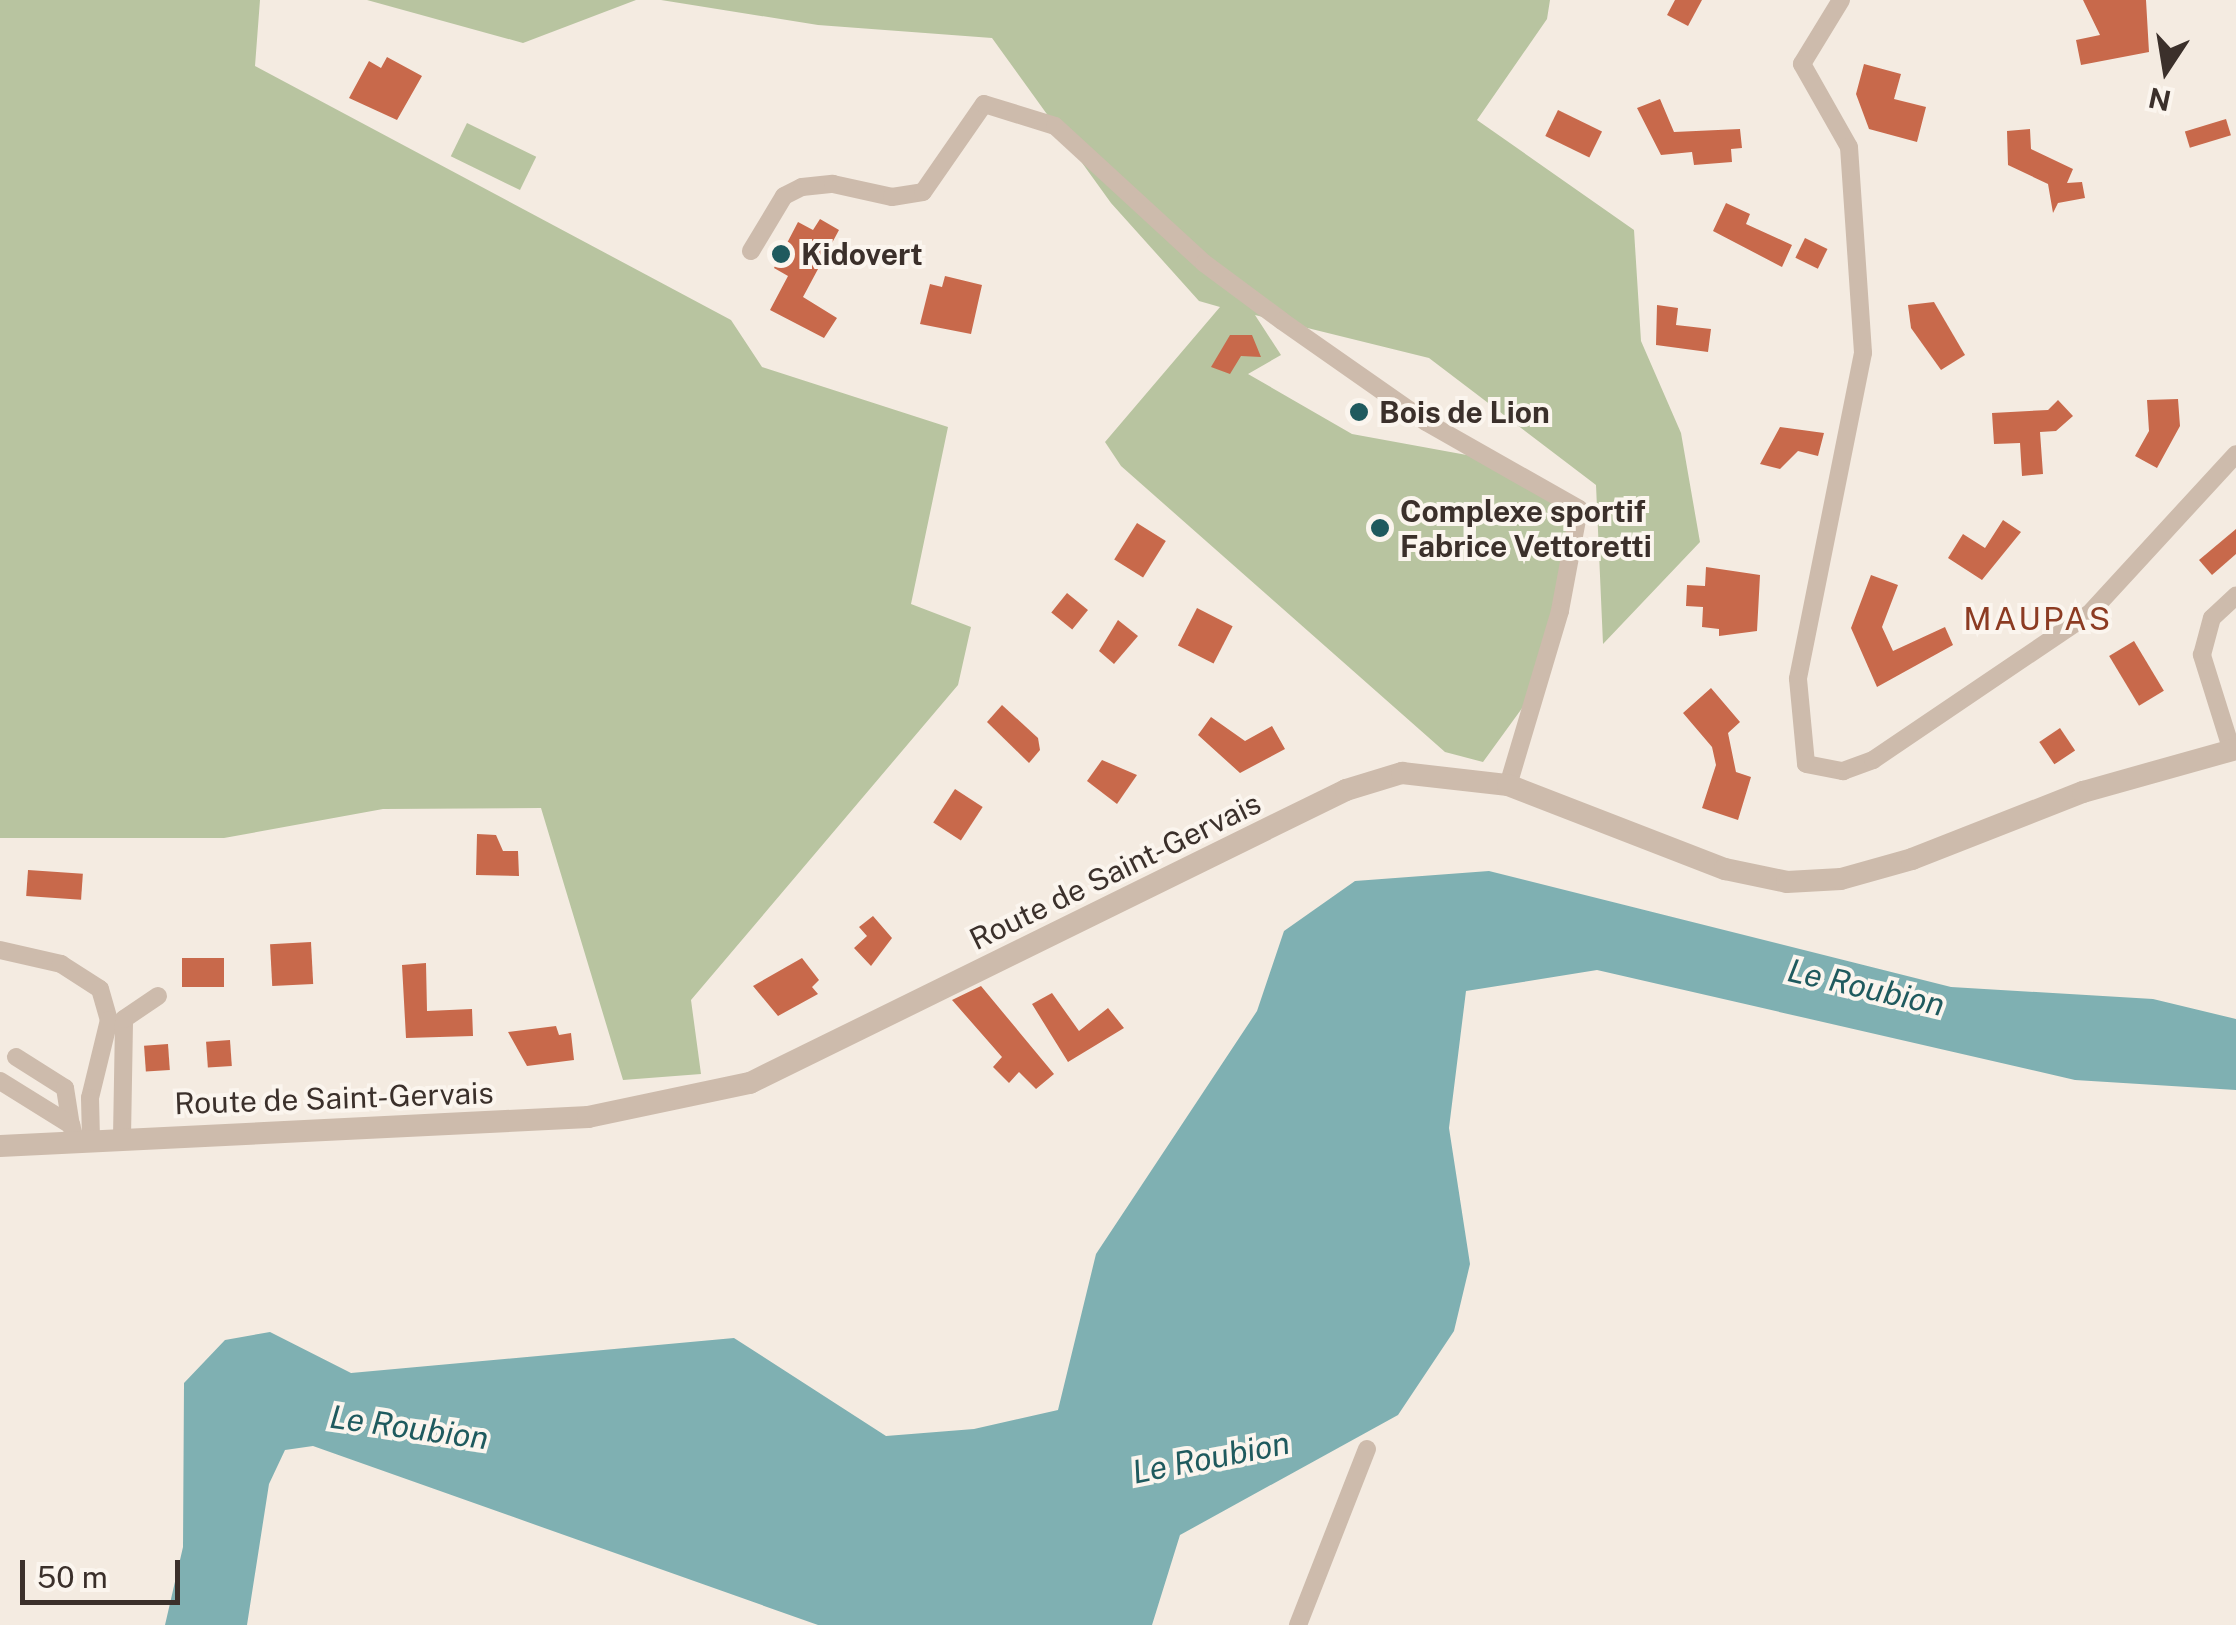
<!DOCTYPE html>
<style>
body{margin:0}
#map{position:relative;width:2236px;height:1625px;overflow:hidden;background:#f4ebe1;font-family:"Public Sans",sans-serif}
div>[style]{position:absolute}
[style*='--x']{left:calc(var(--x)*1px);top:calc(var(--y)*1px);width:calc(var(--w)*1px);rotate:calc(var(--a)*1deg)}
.green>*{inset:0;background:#b8c4a0;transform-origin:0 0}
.water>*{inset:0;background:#7fb0b2}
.building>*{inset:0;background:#c8694b;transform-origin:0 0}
.minor>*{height:18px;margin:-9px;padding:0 9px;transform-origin:9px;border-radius:9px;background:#cdbbac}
.tertiary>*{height:22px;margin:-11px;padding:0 11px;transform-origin:11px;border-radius:11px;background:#cdbbac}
.dots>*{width:28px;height:28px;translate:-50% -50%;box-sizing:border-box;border:5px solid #fbf5ee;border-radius:50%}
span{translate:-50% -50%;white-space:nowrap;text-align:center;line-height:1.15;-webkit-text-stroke:8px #fbf5ee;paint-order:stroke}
.poi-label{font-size:30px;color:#3b302b;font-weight:700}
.left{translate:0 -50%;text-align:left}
.street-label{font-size:30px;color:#3b302b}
.neighbourhood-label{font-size:32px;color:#8c3b22;letter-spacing:2.5px}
.water-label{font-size:32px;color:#1f5a5e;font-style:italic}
.north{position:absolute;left:2116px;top:20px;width:100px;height:100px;-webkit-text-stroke:8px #fbf5ee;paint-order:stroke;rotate:192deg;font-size:28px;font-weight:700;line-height:40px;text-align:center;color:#3b302b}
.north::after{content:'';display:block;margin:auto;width:35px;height:45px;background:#3b302b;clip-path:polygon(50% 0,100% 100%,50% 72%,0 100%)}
.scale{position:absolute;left:20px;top:1560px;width:160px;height:45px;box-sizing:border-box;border:5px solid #3b302b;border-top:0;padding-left:12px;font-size:30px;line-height:35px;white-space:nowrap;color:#3b302b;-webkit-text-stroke:8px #fbf5ee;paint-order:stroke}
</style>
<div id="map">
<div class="green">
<i style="clip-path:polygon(0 0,260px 0,255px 66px,731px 320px,762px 367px,948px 427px,911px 604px,971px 627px,958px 685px,691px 1000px,701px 1074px,623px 1080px,541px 808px,383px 809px,224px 838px,0 838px)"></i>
<i style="clip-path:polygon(367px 0,636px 0,523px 43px)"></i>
<i style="clip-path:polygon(661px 0,1550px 0,1547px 19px,1477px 120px,1634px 230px,1641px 341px,1681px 433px,1700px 542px,1603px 644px,1596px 485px,1429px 358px,1255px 315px,1281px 355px,1248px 374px,1352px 434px,1505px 462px,1567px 508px,1570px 548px,1528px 700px,1483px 762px,1445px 752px,1121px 466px,1105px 442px,1220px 307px,1199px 301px,1111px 203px,992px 38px,818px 25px)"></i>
<i style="left:467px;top:123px;width:77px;height:37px;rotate:26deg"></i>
</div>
<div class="water">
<i style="clip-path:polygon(1489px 871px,1951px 987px,2153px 999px,2236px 1019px,2236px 1090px,2075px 1080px,1597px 970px,1466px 991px,1449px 1128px,1470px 1264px,1454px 1331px,1398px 1415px,1180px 1535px,1152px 1625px,818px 1625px,313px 1446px,285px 1450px,269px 1484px,247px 1625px,165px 1625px,183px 1547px,184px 1383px,225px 1340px,270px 1332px,351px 1373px,734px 1338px,886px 1436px,974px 1429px,1058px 1410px,1096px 1254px,1257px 1011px,1284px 931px,1355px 881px)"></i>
</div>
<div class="building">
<i style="clip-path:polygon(1675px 0,1702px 0,1688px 26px,1667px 15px)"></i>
<i style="clip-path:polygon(2083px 0,2146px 0,2149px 52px,2081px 65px,2076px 40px,2100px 35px)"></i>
<i style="clip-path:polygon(387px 57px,422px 76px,397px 120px,349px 98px,369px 61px,381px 68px)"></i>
<i style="clip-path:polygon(1864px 64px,1901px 74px,1894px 99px,1926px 107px,1917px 142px,1869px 129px,1856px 94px)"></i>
<i style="clip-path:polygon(1660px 99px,1674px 132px,1740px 129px,1742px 148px,1731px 149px,1732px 162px,1694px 165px,1692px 152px,1661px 155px,1637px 108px)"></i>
<i style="left:1558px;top:110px;width:49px;height:29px;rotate:26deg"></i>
<i style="left:2226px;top:119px;width:17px;height:43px;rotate:73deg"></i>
<i style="clip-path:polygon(2030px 129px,2031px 149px,2073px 169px,2067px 183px,2082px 182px,2085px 198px,2058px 203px,2053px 213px,2048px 184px,2008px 165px,2007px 131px)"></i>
<i style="clip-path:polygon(1726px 203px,1750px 214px,1746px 224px,1792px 245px,1782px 267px,1713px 231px)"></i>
<i style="clip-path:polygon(820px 219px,839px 230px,803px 297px,837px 318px,824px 338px,770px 310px,788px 276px,774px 268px,798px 222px,813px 230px)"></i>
<i style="left:1805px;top:238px;width:25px;height:22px;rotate:26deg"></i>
<i style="clip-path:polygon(945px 276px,982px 285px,971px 334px,920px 324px,930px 284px,942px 287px)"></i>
<i style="clip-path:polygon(1934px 302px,1965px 355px,1941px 370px,1911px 328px,1908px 305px)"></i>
<i style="clip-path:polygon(1657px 305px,1678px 308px,1676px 325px,1711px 329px,1708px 352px,1656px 345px)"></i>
<i style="clip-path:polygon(1230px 335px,1252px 335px,1261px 357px,1241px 356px,1230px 374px,1211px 367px)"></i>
<i style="clip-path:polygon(2178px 399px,2180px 426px,2157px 468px,2135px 456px,2149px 431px,2147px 400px)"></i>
<i style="clip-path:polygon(2058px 400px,2073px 416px,2056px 431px,2040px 432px,2043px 474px,2022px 476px,2020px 443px,1994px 444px,1992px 413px,2048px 410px)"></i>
<i style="clip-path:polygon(1780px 427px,1824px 433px,1818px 456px,1798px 451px,1780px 469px,1760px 464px)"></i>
<i style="clip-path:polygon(2003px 520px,2021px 532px,1982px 580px,1948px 558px,1963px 534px,1985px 548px)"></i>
<i style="left:1137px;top:523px;width:34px;height:43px;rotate:32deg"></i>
<i style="clip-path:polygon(2236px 529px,2236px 554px,2212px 575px,2199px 560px)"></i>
<i style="clip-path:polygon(1706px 567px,1760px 575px,1757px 631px,1719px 636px,1719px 629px,1702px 627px,1703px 607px,1686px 606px,1687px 585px,1705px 586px)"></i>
<i style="clip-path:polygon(1871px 575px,1898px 585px,1882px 627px,1893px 651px,1945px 627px,1953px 645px,1877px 687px,1851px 628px)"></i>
<i style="left:1067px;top:593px;width:27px;height:25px;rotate:39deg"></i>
<i style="left:1197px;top:608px;width:40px;height:42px;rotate:27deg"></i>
<i style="clip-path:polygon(1118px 620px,1138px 636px,1114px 664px,1099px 651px)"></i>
<i style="left:2134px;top:641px;width:58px;height:29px;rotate:59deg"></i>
<i style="clip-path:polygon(1711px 688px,1740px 722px,1728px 733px,1736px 772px,1751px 777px,1738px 820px,1702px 808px,1716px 765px,1712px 747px,1683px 713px)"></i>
<i style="clip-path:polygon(1002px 705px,1038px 738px,1040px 750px,1029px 763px,987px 722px)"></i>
<i style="clip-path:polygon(1211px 717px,1245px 741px,1272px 726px,1285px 749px,1240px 773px,1198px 735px)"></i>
<i style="left:2060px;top:728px;width:27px;height:25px;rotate:56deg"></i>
<i style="clip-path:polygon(1102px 760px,1137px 775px,1117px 804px,1087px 781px)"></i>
<i style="left:955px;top:789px;width:33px;height:40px;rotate:33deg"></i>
<i style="clip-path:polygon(477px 834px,496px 835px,503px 851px,518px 851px,519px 876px,476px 875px)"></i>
<i style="left:28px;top:870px;width:55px;height:26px;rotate:4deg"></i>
<i style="clip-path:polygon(873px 916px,892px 938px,871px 966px,854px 948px,867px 936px,859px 927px)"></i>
<i style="left:311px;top:942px;width:42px;height:41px;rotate:87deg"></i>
<i style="left:182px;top:958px;width:42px;height:29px"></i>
<i style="clip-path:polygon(802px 958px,819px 980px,812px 987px,818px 994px,778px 1016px,753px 986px)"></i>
<i style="clip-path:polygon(426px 963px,427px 1011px,472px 1009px,473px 1036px,406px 1038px,402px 965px)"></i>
<i style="clip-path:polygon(981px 986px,1054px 1074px,1036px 1089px,1019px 1072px,1009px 1083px,993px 1067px,1002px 1057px,952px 1000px)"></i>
<i style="clip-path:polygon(1052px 993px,1079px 1031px,1108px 1008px,1124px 1028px,1068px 1062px,1032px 1004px)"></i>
<i style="clip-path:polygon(556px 1026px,559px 1035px,571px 1033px,574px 1060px,527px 1066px,508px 1032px)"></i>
<i style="left:230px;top:1040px;width:26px;height:24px;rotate:86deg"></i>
<i style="left:168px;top:1044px;width:26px;height:24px;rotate:86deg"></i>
</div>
<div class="minor">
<i style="--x:1841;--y:0;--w:75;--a:121.4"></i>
<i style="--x:1802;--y:64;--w:95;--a:60.5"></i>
<i style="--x:1849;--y:147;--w:206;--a:86.1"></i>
<i style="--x:1863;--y:353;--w:332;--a:101.3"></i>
<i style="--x:1798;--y:679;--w:85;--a:84.6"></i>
<i style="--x:1806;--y:764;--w:38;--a:11"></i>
<i style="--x:1843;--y:771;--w:32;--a:-20"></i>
<i style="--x:1873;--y:760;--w:261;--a:-34.1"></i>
<i style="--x:2089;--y:614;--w:217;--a:-47.4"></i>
<i style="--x:751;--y:251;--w:64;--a:-59"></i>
<i style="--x:784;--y:196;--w:20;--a:-27"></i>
<i style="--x:802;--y:187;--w:31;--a:-6"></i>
<i style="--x:833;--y:184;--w:60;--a:12.4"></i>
<i style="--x:892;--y:197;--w:31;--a:-9"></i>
<i style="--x:923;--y:192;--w:107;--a:-55.3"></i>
<i style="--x:984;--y:104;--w:74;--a:17.2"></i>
<i style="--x:1055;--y:126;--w:202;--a:42.6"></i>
<i style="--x:1204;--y:263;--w:97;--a:36.6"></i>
<i style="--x:1282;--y:321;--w:176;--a:35"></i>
<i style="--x:1426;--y:422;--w:176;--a:29.6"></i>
<i style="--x:1579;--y:509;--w:104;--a:100.6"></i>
<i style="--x:1560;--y:611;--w:182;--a:106.6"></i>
<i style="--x:2232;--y:751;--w:101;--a:-107.4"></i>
<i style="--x:2202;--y:655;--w:38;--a:-75"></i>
<i style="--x:2212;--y:618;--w:33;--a:-43"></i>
<i style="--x:0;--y:950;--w:63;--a:12.9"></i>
<i style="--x:61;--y:964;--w:46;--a:32.7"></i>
<i style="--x:100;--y:989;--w:32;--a:74"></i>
<i style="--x:109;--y:1020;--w:80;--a:103.7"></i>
<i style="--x:90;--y:1098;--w:40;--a:88.6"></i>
<i style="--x:16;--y:1057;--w:58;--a:32.3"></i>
<i style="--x:65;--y:1088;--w:37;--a:81"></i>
<i style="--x:0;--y:1081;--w:84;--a:31.8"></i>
<i style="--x:71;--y:1125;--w:15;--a:74"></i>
<i style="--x:122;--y:1137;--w:118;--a:-89"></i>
<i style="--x:124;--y:1019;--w:41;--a:-34.1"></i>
<i style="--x:1298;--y:1625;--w:189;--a:-68.6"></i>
</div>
<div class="tertiary">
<i style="--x:0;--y:1146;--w:589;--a:-2.82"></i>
<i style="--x:588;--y:1117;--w:166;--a:-11.9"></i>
<i style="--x:750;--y:1083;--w:664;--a:-26.18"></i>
<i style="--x:1346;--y:790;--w:59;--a:-16.9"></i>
<i style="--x:1402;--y:773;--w:107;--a:6.5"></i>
<i style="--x:1508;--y:785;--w:233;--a:21.2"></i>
<i style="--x:1725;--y:869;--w:63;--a:11.8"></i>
<i style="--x:1787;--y:882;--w:54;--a:-3.2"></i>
<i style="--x:1841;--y:879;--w:74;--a:-15.7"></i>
<i style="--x:1912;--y:859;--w:184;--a:-21.4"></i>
<i style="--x:2083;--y:792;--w:159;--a:-15.7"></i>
</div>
<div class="dots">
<i style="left:781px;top:254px;background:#1f5a5e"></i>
<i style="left:1359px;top:412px;background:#1f5a5e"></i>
<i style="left:1380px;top:528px;background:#1f5a5e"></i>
</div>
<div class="poi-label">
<span class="left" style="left:801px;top:254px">Kidovert</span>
<span class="left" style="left:1379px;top:412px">Bois de Lion</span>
<span class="left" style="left:1400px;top:528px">Complexe sportif<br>Fabrice Vettoretti</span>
</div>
<div class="street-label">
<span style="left:1115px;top:871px;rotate:-26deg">Route de Saint-Gervais</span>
<span style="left:334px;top:1098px;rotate:-2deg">Route de Saint-Gervais</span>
</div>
<div class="neighbourhood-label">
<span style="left:2038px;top:619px">MAUPAS</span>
</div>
<div class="water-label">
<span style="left:1866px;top:988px;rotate:13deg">Le Roubion</span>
<span style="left:409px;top:1428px;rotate:8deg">Le Roubion</span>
<span style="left:1211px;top:1458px;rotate:-11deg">Le Roubion</span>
</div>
<div class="north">N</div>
<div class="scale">50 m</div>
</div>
